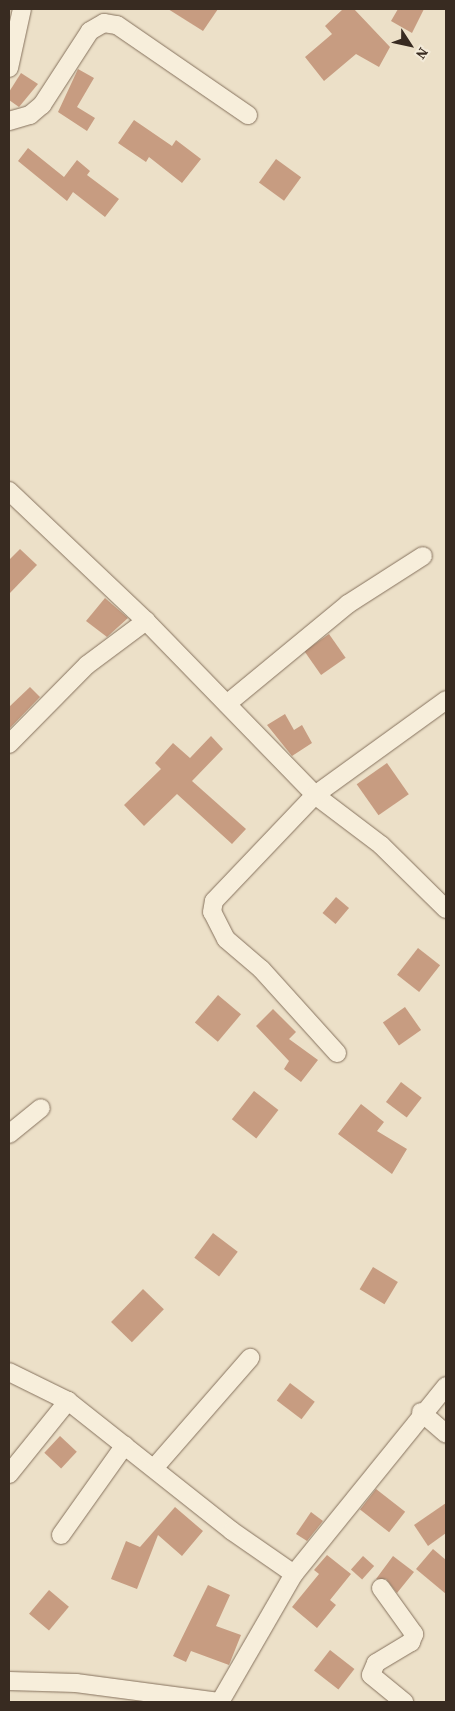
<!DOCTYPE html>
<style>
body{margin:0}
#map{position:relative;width:455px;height:1711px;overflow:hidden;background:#ece0c8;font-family:"Source Serif 4",serif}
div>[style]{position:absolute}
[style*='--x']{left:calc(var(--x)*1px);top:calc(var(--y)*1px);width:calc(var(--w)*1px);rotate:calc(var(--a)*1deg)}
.building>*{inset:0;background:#c79c81;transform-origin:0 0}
.roads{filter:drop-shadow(0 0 1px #86725e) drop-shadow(0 0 1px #86725e)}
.street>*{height:18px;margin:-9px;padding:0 9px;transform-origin:9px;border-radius:9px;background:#f7eedb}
span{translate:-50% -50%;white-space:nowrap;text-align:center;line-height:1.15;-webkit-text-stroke:4px #f3ead8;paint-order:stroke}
.frame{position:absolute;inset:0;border:10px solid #382b21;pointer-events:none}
.north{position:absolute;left:385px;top:20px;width:50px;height:50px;-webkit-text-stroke:4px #f3ead8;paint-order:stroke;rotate:125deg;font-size:14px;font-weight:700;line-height:20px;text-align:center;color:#382b21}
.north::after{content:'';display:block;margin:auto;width:18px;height:22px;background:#382b21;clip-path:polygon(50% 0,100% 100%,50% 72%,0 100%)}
</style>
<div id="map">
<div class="building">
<i style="clip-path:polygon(168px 9px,218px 9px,203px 31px)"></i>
<i style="clip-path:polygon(343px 9px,354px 9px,390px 47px,379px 67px,356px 54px,324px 81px,305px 57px,332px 34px,325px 26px)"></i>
<i style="clip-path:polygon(398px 9px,424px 9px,412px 33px,391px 21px)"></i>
<i style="clip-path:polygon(78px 69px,94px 78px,77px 107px,95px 118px,87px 131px,58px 112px)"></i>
<i style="clip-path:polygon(21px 73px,38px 84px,19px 107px,9px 100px,9px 92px)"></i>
<i style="clip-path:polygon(134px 120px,172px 146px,176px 140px,201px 159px,182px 183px,149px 157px,146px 162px,118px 143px)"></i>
<i style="clip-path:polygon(28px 148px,64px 177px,77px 160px,90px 171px,87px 175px,119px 199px,105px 217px,73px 192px,67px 201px,18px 161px)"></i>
<i style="left:276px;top:159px;width:31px;height:29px;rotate:36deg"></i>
<i style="clip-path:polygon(20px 549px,37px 565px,9px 594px,9px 560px)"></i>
<i style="clip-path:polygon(105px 598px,128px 618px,107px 637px,86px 621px)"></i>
<i style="left:329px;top:634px;width:29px;height:30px;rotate:55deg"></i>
<i style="clip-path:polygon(30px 687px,40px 697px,9px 729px,9px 707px)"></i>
<i style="clip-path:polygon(285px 714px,294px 730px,302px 725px,312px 743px,292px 756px,267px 725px)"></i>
<i style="clip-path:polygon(211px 736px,223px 749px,192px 781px,246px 829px,232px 844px,177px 794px,144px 826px,124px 805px,161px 769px,155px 763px,173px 743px,190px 758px)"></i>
<i style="left:387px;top:763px;width:38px;height:37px;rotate:55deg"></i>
<i style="left:336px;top:897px;width:17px;height:21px;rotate:40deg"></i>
<i style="left:418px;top:948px;width:28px;height:34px;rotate:38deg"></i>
<i style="left:218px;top:995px;width:30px;height:36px;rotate:40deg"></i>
<i style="left:405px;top:1007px;width:28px;height:27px;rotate:55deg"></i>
<i style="clip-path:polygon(273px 1009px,296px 1032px,289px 1039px,318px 1060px,301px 1082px,284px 1069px,289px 1061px,256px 1026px)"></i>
<i style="left:401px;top:1082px;width:26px;height:25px;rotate:37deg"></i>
<i style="left:254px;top:1091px;width:31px;height:36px;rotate:38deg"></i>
<i style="clip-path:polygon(361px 1104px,384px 1122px,377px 1131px,407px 1149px,392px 1174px,338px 1134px)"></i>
<i style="left:213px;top:1233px;width:31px;height:31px;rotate:37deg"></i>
<i style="left:373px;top:1267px;width:29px;height:26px;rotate:31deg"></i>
<i style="left:143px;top:1289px;width:29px;height:46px;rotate:44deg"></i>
<i style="left:290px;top:1383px;width:31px;height:22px;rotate:37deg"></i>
<i style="left:60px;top:1436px;width:23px;height:23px;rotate:43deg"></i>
<i style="left:376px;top:1489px;width:37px;height:26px;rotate:38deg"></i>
<i style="clip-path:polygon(446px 1503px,446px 1533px,428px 1546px,414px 1525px)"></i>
<i style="clip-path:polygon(175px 1507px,203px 1531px,182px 1556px,158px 1535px,137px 1589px,111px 1579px,126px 1541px,140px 1547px)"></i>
<i style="clip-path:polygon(311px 1512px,323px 1521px,307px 1541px,296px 1534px)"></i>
<i style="clip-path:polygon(433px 1549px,446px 1560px,446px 1594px,416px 1569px)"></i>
<i style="clip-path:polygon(327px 1555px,351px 1574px,330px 1600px,336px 1605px,317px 1628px,292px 1607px,319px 1574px,314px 1570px)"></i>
<i style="left:363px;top:1556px;width:15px;height:18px;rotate:42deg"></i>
<i style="clip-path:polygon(393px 1556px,414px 1572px,397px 1593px,386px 1579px,376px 1579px)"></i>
<i style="clip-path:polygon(208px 1585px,230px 1595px,216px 1626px,241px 1635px,229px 1665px,191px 1651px,186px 1662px,173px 1656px)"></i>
<i style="left:49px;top:1590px;width:26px;height:31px;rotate:40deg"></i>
<i style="left:330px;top:1650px;width:31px;height:26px;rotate:38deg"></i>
</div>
<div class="roads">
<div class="street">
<i style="--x:9;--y:68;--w:60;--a:-77.6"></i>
<i style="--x:9;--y:121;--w:22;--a:-16"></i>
<i style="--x:30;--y:115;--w:16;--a:-40"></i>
<i style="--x:42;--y:105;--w:88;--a:-57"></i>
<i style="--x:90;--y:31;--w:16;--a:-30"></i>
<i style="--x:104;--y:23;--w:13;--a:9"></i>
<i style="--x:117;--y:25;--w:159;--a:34.5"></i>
<i style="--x:9;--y:491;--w:189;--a:43.5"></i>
<i style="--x:146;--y:621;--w:243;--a:45.8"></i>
<i style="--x:315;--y:795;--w:83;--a:37.1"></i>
<i style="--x:381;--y:845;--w:91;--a:44.6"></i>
<i style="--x:228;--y:703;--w:156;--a:-39.5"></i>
<i style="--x:348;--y:604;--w:89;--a:-32.6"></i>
<i style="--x:9;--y:744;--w:111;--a:-45.4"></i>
<i style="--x:87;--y:665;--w:74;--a:-36.7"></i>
<i style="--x:337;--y:1053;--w:113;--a:-132.1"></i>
<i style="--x:261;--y:969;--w:46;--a:-139.4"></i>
<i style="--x:226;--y:939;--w:30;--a:-117"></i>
<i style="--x:212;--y:912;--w:11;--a:-80"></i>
<i style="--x:214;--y:901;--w:146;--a:-46.4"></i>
<i style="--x:315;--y:795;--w:162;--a:-35.9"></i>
<i style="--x:9;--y:1134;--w:41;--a:-39.1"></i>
<i style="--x:9;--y:1372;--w:66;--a:26.2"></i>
<i style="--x:68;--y:1401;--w:209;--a:38.4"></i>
<i style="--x:232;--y:1531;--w:75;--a:34.7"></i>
<i style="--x:421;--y:1412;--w:33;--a:41"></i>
<i style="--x:155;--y:1467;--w:145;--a:-48.9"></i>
<i style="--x:9;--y:1474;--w:94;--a:-51.1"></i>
<i style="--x:61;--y:1535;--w:110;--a:-54.6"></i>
<i style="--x:381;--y:1588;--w:57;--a:54.3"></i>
<i style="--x:414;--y:1634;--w:9;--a:111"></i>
<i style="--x:411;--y:1642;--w:41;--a:149"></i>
<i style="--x:376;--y:1663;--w:13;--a:113"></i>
<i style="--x:371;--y:1675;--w:43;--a:39.3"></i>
<i style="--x:9;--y:1681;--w:67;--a:1.7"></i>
<i style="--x:76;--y:1683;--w:146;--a:7.5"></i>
<i style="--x:220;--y:1702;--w:148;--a:-60"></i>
<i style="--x:294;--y:1574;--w:242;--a:-51"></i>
</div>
</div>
<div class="frame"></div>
<div class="north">N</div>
</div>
